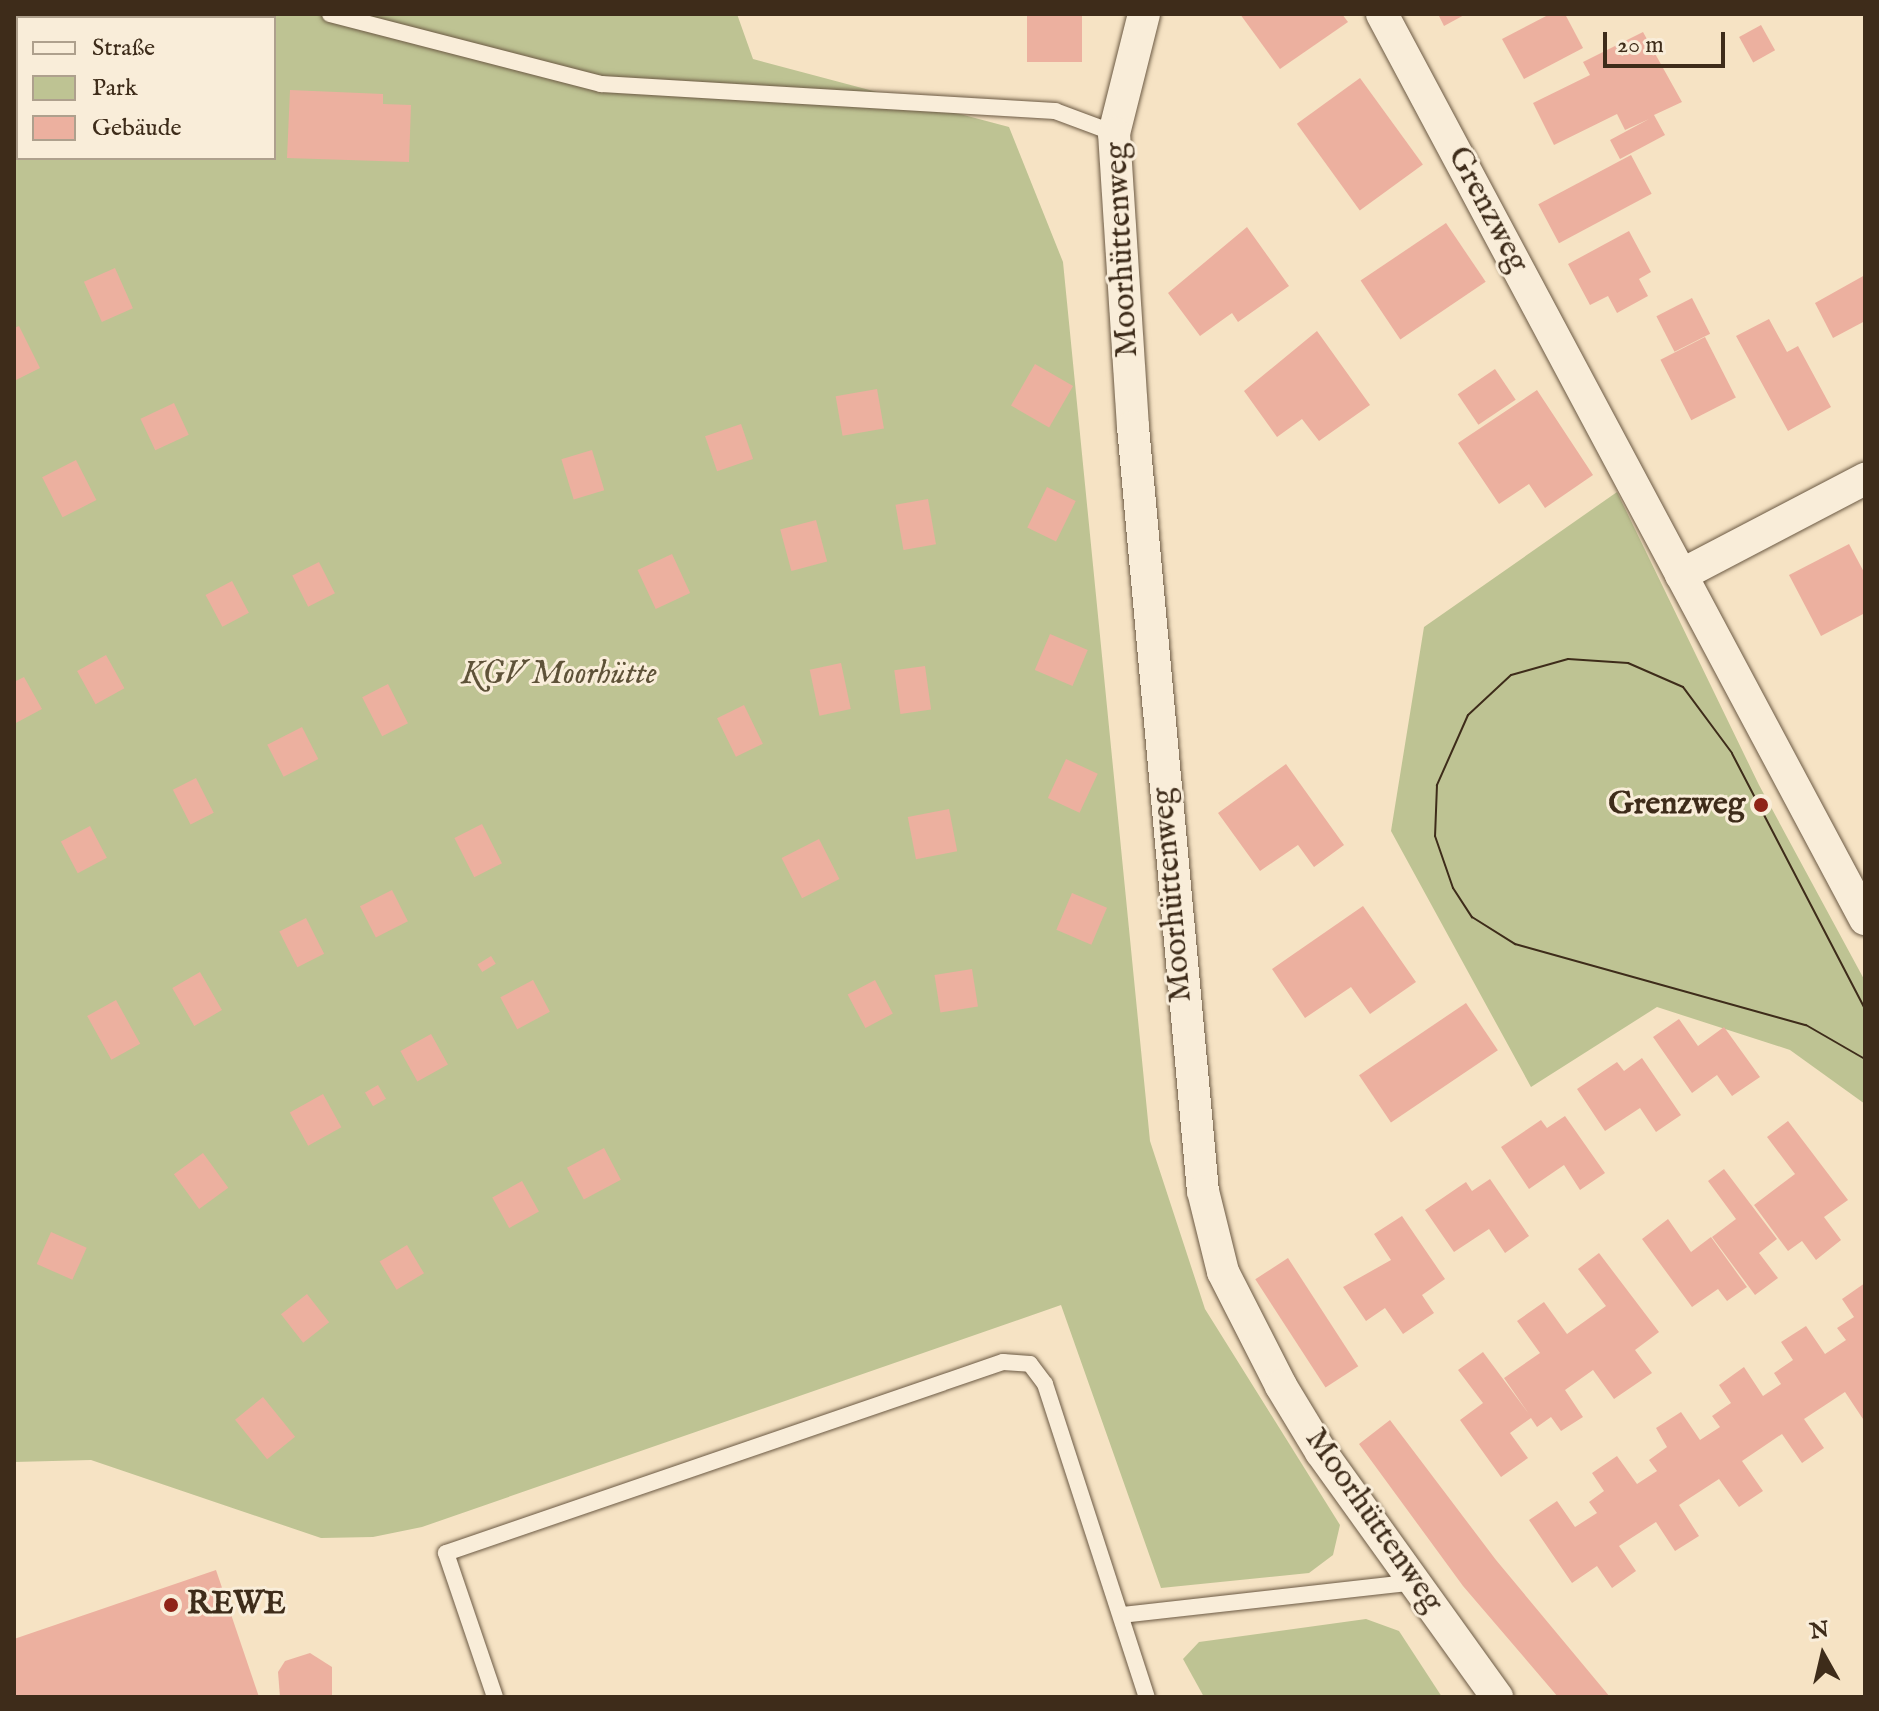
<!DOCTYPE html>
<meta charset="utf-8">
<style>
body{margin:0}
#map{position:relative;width:1879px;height:1711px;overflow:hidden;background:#f6e3c4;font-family:"IM FELL English",serif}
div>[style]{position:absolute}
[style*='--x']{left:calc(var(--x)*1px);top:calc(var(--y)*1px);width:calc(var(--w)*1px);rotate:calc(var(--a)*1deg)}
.green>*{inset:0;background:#bec393}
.building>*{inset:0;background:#ecb09f;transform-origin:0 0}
.roads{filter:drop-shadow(0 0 2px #6c5a44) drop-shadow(0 0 2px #6c5a44)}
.lane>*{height:16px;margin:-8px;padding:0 8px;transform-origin:8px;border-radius:8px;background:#f9edd9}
.street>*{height:32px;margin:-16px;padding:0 16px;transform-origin:16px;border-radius:16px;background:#f9edd9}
.tram>*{height:2px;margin:-1px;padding:0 1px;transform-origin:1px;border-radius:1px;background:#3e2c1a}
.dots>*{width:22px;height:22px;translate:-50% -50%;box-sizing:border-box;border:4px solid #f9edd9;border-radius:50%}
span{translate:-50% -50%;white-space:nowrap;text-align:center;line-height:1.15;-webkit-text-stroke:6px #f9edd9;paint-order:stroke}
.street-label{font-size:32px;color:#3e2c1a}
.park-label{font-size:32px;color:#5e5238;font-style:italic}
.poi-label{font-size:32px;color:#3e2c1a;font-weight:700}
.right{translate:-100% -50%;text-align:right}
.left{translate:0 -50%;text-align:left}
.frame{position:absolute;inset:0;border:16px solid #3e2c1a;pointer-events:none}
.legend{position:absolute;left:16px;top:16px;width:260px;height:144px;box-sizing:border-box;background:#f9edd9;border:2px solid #aea08d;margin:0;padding:10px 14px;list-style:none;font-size:24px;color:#3e2c1a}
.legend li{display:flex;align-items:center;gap:16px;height:40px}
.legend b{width:40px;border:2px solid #aea08d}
.north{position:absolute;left:1783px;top:1615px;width:80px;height:80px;-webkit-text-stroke:6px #f9edd9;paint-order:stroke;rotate:352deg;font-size:22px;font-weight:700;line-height:32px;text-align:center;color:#3e2c1a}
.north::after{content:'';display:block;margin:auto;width:28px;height:36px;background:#3e2c1a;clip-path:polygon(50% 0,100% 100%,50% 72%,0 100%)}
.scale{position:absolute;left:1603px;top:32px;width:122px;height:36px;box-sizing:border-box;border:4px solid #3e2c1a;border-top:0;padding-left:10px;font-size:24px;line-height:28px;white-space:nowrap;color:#3e2c1a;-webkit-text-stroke:6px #f9edd9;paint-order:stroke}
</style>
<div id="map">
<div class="green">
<i style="clip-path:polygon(evenodd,14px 14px,737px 14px,753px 59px,1009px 127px,1063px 262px,1150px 1141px,1205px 1309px,1340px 1525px,1333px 1555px,1309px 1573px,1161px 1588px,1061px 1305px,422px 1527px,373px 1537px,321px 1538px,91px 1460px,14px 1462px,14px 14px,18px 18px,274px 18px,274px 158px,18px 158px,18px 18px)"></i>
<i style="clip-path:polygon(1617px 492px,1759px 785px,1865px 981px,1865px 1104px,1790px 1050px,1657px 1007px,1531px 1087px,1391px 831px,1424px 627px)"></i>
<i style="clip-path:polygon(1366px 1619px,1399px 1631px,1442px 1697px,1204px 1697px,1183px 1659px,1199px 1642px)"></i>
</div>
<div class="building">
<i style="left:1027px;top:14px;width:55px;height:48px"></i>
<i style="clip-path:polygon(1240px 14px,1342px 14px,1348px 22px,1280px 69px)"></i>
<i style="clip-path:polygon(1438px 14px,1466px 14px,1444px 26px)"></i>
<i style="clip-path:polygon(1550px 14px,1565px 14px,1583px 48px,1524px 79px,1502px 39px)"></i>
<i style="left:1761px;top:25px;width:29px;height:25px;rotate:61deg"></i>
<i style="clip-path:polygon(1643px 32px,1682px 102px,1654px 115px,1665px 135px,1620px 159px,1610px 140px,1649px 119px,1625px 130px,1617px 114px,1554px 145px,1533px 103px,1590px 75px,1583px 62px)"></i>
<i style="left:1360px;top:78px;width:107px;height:78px;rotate:54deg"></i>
<i style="clip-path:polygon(290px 90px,383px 94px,383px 104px,411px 105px,409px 162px,287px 158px)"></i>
<i style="left:1631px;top:155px;width:44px;height:105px;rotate:62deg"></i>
<i style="left:1446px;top:223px;width:71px;height:103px;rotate:56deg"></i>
<i style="clip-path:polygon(1247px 227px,1289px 286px,1238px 322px,1232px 313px,1200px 336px,1168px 293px)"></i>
<i style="clip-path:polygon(1629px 231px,1651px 272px,1639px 279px,1648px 296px,1617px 313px,1608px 296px,1590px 305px,1568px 264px)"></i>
<i style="left:115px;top:268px;width:44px;height:34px;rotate:66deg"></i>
<i style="clip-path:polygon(1865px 275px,1865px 321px,1833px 338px,1815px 303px)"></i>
<i style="left:1692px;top:298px;width:40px;height:40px;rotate:63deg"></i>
<i style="clip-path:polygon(1769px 319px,1787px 352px,1798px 346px,1831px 407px,1788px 431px,1736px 336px)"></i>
<i style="clip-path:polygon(19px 326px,40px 368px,14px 381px,14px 328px)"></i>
<i style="clip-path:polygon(1317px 331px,1370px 405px,1319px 441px,1302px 419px,1277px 437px,1244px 391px)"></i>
<i style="left:1705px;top:337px;width:68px;height:50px;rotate:63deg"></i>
<i style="left:1035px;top:364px;width:44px;height:48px;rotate:30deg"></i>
<i style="left:1495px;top:369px;width:37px;height:45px;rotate:56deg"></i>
<i style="left:877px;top:389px;width:40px;height:42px;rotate:80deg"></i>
<i style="clip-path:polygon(1537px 390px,1593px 475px,1545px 508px,1529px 484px,1499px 504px,1458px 443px)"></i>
<i style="left:174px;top:403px;width:35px;height:37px;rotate:65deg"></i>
<i style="left:741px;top:424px;width:37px;height:38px;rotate:71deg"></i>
<i style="left:592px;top:450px;width:42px;height:32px;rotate:73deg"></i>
<i style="left:76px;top:460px;width:45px;height:38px;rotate:63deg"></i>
<i style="left:1047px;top:487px;width:32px;height:45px;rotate:26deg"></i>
<i style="left:928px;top:499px;width:46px;height:33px;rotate:80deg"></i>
<i style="left:816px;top:520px;width:43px;height:37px;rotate:75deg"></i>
<i style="clip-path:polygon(1849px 544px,1865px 574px,1865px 613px,1821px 636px,1789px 575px)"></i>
<i style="left:672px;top:554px;width:43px;height:38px;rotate:65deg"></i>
<i style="left:319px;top:562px;width:35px;height:30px;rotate:63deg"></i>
<i style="left:232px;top:581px;width:36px;height:30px;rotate:62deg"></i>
<i style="left:1050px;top:634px;width:41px;height:39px;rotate:23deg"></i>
<i style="left:106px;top:655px;width:38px;height:33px;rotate:61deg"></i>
<i style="left:841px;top:663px;width:47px;height:32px;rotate:78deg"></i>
<i style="left:925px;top:666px;width:44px;height:31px;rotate:82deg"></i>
<i style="clip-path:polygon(24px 677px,42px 709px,14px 724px,14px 682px)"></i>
<i style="left:388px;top:684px;width:44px;height:29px;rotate:63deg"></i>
<i style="left:744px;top:705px;width:43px;height:30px;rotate:64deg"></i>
<i style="left:302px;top:727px;width:36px;height:39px;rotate:63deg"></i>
<i style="left:1066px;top:759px;width:35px;height:43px;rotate:25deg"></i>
<i style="clip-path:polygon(1286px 764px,1344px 845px,1314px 867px,1298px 845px,1260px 871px,1218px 813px)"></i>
<i style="left:196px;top:778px;width:39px;height:26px;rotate:63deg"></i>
<i style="left:949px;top:809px;width:43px;height:42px;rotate:79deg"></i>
<i style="left:482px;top:824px;width:44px;height:31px;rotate:63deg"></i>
<i style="left:90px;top:826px;width:36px;height:33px;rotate:62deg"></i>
<i style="left:819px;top:839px;width:45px;height:42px;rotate:63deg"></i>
<i style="left:392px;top:890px;width:35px;height:36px;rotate:63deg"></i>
<i style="left:1072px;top:893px;width:38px;height:40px;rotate:23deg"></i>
<i style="clip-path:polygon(1363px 906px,1416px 982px,1370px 1014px,1351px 987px,1305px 1018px,1272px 969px)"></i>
<i style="left:306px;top:918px;width:40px;height:30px;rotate:63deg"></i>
<i style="left:491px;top:956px;width:9px;height:16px;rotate:58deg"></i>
<i style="left:972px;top:969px;width:38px;height:38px;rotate:81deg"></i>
<i style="left:200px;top:972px;width:44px;height:32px;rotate:60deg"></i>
<i style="left:533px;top:980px;width:36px;height:37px;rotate:62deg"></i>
<i style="left:875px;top:980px;width:38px;height:31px;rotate:62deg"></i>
<i style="left:116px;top:1000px;width:50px;height:33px;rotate:61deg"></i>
<i style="left:1466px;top:1003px;width:57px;height:129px;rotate:56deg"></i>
<i style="clip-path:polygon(1679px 1019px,1698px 1046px,1724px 1027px,1760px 1077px,1732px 1096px,1717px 1075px,1692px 1093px,1653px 1037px)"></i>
<i style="left:431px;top:1034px;width:35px;height:35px;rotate:61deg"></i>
<i style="clip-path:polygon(1642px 1058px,1681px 1115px,1656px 1132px,1640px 1108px,1605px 1131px,1577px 1089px,1617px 1062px,1624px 1071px)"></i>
<i style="left:378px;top:1085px;width:16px;height:15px;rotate:60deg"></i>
<i style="left:323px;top:1094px;width:38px;height:38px;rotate:61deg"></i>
<i style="clip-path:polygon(1565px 1116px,1605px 1173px,1580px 1190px,1564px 1165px,1529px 1189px,1501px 1147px,1541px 1120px,1547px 1128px)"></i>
<i style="clip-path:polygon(1788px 1121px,1848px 1200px,1824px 1217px,1841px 1240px,1816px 1260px,1802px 1241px,1788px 1251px,1754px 1205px,1795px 1174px,1767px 1137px)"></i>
<i style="left:604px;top:1148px;width:36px;height:42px;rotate:62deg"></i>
<i style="left:203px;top:1153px;width:43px;height:36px;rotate:54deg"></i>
<i style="clip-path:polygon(1724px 1169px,1777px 1239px,1759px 1253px,1778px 1278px,1755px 1295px,1712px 1237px,1736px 1219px,1708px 1181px)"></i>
<i style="clip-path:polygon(1490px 1179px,1529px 1236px,1505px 1253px,1489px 1229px,1454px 1252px,1425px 1210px,1466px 1182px,1472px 1191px)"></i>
<i style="left:522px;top:1181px;width:35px;height:34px;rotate:61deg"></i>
<i style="clip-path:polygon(1402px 1216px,1445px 1279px,1422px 1295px,1434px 1313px,1403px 1334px,1385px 1308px,1366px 1321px,1343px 1287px,1391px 1260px,1374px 1234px)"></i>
<i style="clip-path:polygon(1668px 1219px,1691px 1252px,1711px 1237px,1747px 1287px,1727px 1301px,1718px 1289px,1692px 1307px,1642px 1239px)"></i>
<i style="left:51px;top:1232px;width:39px;height:35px;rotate:24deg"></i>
<i style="left:407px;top:1245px;width:33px;height:32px;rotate:59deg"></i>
<i style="clip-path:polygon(1599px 1253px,1659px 1332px,1635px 1350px,1652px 1373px,1614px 1399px,1593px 1370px,1565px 1390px,1583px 1417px,1561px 1431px,1551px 1417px,1537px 1427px,1531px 1418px,1510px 1433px,1528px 1458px,1501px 1477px,1460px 1420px,1483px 1403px,1458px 1370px,1483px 1352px,1529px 1414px,1504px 1378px,1540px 1353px,1517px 1321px,1544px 1302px,1567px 1334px,1606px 1306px,1578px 1269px)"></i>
<i style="left:1288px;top:1258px;width:129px;height:39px;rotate:57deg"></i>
<i style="clip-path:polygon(1865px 1283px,1865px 1422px,1845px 1392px,1804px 1419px,1824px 1448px,1802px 1463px,1782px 1434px,1742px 1461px,1763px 1491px,1739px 1507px,1719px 1479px,1679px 1505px,1699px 1536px,1675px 1551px,1656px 1522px,1619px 1546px,1636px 1571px,1612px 1588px,1597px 1566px,1572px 1583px,1529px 1520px,1557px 1501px,1575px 1527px,1597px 1513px,1589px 1502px,1604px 1491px,1592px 1473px,1617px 1456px,1637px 1484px,1657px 1471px,1649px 1460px,1667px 1447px,1656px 1428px,1681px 1412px,1700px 1440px,1720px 1427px,1712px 1416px,1731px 1403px,1719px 1385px,1744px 1367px,1763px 1396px,1781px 1384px,1774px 1373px,1793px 1360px,1781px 1342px,1806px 1326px,1825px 1354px,1846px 1340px,1837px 1328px,1854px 1317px,1842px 1299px)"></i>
<i style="left:307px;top:1294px;width:36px;height:33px;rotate:52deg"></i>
<i style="left:263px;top:1397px;width:51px;height:36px;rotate:51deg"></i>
<i style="clip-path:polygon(1390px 1420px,1496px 1560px,1610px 1697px,1558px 1697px,1463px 1586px,1359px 1444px)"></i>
<i style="clip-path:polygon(216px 1570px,259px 1697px,14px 1697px,14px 1639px)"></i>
<i style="clip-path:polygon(310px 1653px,332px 1667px,332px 1697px,280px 1697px,278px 1672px,285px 1661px)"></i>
</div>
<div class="roads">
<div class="lane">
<i style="--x:330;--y:14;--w:280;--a:14.5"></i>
<i style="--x:601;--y:84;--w:455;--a:3.4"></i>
<i style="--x:1055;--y:111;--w:63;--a:20.4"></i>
<i style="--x:108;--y:18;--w:16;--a:-14"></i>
<i style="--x:14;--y:48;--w:4;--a:-14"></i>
<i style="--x:1122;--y:1615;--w:295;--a:-6.4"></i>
<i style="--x:495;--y:1697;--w:152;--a:-108.8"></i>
<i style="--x:446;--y:1553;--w:589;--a:-18.93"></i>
<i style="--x:1003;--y:1362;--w:27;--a:4"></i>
<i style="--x:1030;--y:1364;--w:25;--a:53"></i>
<i style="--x:1045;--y:1384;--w:329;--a:72"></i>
</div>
<div class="street">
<i style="--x:1144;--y:14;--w:123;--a:104.1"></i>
<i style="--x:1114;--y:133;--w:295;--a:86.3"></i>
<i style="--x:1133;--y:427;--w:767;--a:84.77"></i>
<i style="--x:1203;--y:1191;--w:83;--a:76.1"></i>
<i style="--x:1223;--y:1272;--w:128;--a:63"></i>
<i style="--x:1281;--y:1386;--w:77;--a:58.8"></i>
<i style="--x:1321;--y:1452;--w:302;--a:54.3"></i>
<i style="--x:1382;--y:14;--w:1026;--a:61.91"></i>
<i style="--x:1681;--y:575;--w:208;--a:-27.6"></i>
</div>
</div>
<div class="tram">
<i style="--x:1865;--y:1009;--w:288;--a:-117.5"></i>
<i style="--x:1732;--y:753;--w:82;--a:-126.6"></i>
<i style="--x:1683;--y:687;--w:60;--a:-156.4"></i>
<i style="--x:1628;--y:663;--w:60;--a:-176.2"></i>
<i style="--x:1568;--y:659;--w:59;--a:164.3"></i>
<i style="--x:1511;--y:675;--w:59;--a:137.1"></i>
<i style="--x:1468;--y:715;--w:77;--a:113.9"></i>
<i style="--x:1437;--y:785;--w:51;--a:92.2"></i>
<i style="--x:1435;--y:836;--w:55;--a:70.9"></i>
<i style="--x:1453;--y:888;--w:35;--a:57"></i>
<i style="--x:1472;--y:917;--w:51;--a:32.1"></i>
<i style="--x:1515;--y:944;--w:302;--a:15.6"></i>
<i style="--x:1806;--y:1025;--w:68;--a:30"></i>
</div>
<div class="dots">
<i style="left:1761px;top:805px;background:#8f2418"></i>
<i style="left:171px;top:1605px;background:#8f2418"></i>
</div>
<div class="street-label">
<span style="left:1487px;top:210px;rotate:62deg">Grenzweg</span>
<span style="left:1123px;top:250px;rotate:-93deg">Moorhüttenweg</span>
<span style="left:1173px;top:895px;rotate:-95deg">Moorhüttenweg</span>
<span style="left:1373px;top:1521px;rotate:55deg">Moorhüttenweg</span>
</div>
<div class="park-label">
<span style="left:559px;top:675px">KGV Moorhütte</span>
</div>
<div class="poi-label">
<span class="right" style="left:1745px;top:805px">Grenzweg</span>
<span class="left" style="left:187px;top:1605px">REWE</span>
</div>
<div class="frame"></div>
<ul class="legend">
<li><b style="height:10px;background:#f9edd9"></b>Straße</li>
<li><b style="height:22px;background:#bec393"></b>Park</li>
<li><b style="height:22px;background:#ecb09f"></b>Gebäude</li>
</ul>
<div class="north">N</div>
<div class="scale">20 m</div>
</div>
